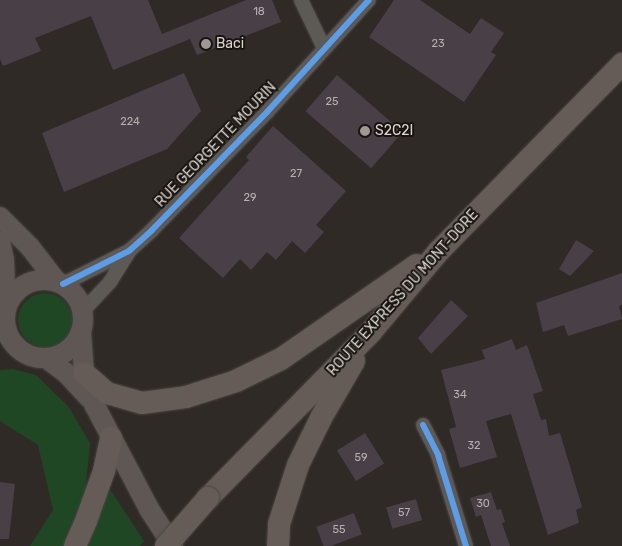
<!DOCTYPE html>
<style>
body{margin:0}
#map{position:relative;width:622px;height:546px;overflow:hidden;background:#2f2a25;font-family:Rubik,sans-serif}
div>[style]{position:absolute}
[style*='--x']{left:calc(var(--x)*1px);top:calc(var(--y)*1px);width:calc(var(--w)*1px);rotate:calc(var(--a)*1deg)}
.green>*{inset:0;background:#1f4724}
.round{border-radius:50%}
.building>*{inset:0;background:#493f47;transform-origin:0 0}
.roads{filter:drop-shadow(0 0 1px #4a4541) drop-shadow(0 0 1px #4a4541)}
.street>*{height:14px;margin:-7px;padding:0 7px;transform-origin:7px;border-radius:7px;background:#5d5955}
.secondary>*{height:20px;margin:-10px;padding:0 10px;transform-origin:10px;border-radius:10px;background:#5e5753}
.secondary>.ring{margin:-10px;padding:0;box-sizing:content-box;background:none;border:20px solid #5e5753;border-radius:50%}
.primary>*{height:22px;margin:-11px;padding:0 11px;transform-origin:11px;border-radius:11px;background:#655c58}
.bridges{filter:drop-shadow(0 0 1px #4a4541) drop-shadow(0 0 1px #4a4541)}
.primary-bridge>*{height:22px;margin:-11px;padding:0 11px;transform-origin:11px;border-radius:11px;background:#655c58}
.cycleway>*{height:6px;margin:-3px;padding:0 3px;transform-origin:3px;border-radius:3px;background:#5a9eea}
.dots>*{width:14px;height:14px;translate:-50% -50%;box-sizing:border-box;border:2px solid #171410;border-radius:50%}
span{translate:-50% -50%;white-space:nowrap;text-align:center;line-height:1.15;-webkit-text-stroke:4px #171410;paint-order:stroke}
.number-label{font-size:11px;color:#b6b0ad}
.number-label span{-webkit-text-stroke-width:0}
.poi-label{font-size:14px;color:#dbd5cf}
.left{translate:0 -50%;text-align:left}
.street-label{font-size:14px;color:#dbd5cf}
</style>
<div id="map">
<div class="green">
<i class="round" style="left:18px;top:293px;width:54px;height:54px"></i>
<i style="clip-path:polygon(13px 369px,36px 375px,68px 406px,90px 443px,85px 495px,67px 546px,30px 546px,53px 510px,38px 445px,0 421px,0 370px)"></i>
<i style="clip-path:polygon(111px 491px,144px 541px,140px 546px,85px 546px,103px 496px)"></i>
</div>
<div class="building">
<i style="clip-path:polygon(0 0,148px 0,162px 34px,246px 0,272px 0,281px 22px,197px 55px,190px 39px,113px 70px,91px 16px,35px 38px,41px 51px,3px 66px,0 59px)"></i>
<i style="clip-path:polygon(394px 0,420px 0,470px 34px,481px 18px,504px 33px,491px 52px,496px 55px,464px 102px,369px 37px)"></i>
<i style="clip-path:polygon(184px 73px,201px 111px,167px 149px,64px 192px,42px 133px)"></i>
<i style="left:337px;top:75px;width:87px;height:48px;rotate:41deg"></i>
<i style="clip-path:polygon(273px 126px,346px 191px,316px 225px,324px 232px,305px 253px,292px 241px,276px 260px,267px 252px,251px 270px,240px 259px,223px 278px,179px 238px,249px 160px,246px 157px)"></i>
<i style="clip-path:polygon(576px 240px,594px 251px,570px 276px,559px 269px)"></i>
<i style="clip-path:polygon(622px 273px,622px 305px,619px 306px,622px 319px,568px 336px,564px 325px,543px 332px,536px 303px)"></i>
<i style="clip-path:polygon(451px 300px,468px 316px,431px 354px,418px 338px)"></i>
<i style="clip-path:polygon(512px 339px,516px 350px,527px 345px,543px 391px,533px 394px,541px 420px,546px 419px,549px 436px,560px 433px,582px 507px,576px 510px,579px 523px,548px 535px,511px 414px,486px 421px,497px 457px,460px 468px,449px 429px,456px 427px,441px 370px,485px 359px,482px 350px)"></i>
<i style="left:365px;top:433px;width:36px;height:33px;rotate:58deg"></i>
<i style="clip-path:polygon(0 482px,15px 484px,9px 539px,0 539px)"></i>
<i style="clip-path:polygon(491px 492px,497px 510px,501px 509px,505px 522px,502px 523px,510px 546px,491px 546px,481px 515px,476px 517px,470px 498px)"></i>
<i style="left:416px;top:499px;width:22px;height:31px;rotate:74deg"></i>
<i style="left:354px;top:513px;width:23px;height:40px;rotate:70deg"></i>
</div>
<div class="roads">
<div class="street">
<i style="--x:301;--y:0;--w:53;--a:64.4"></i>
<i style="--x:63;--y:284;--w:74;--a:-26.6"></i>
<i style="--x:129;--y:251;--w:31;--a:-42"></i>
<i style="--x:152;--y:230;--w:165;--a:-45.7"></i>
<i style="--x:267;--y:112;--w:151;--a:-47.7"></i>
<i style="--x:83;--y:311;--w:40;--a:-47"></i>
<i style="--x:110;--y:282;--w:36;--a:-58"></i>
<i style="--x:423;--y:425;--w:34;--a:63"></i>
<i style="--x:438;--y:455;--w:95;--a:72.9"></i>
</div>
<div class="secondary">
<i style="--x:0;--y:217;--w:42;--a:45"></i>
<i style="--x:30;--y:247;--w:44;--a:52.4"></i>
<i style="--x:0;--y:242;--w:18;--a:77"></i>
<i style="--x:4;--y:260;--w:49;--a:87.7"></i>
<i class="ring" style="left:5px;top:280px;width:58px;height:58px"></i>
<i style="--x:81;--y:332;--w:41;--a:85.8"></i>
<i style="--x:84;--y:373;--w:35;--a:72"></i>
<i style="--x:95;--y:406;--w:116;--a:62.3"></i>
<i style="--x:149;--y:509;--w:44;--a:57"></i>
<i style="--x:46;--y:358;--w:25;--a:37"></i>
<i style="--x:66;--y:373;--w:34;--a:47"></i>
</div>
<div class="primary">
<i style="--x:84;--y:373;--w:30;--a:41"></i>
<i style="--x:107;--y:393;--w:36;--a:16"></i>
<i style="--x:142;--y:403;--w:44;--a:-7.8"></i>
<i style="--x:186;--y:397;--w:52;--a:-17.7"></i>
<i style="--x:236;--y:381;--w:50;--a:-26.1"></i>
<i style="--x:281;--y:359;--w:165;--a:-34.7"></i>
<i style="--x:208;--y:498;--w:233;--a:-45.5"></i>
<i style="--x:371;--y:332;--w:106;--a:-50"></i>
<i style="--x:439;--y:251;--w:262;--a:-45.6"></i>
<i style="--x:75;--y:546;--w:27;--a:-66"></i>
<i style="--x:86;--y:521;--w:53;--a:-70.2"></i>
<i style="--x:104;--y:471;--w:34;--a:-78"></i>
<i style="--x:278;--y:546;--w:22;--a:-87"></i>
<i style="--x:279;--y:524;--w:62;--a:-72.1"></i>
<i style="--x:298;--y:465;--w:52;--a:-63.9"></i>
<i style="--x:321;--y:418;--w:66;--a:-59.9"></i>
</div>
</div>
<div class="bridges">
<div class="primary-bridge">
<i style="--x:166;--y:546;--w:64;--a:-48.8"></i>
</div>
</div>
<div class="cycleway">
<i style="--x:63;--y:284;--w:74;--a:-26.6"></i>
<i style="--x:129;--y:251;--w:31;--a:-42"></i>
<i style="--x:152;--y:230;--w:165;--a:-45.7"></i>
<i style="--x:267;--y:112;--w:151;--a:-47.7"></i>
<i style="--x:423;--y:425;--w:34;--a:63"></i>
<i style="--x:438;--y:455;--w:95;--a:72.9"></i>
</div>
<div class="dots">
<i style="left:206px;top:44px;background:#9f9994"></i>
<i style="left:365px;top:131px;background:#9f9994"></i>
</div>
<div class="number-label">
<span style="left:259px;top:12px">18</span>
<span style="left:438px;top:44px">23</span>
<span style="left:332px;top:102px">25</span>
<span style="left:130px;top:122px">224</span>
<span style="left:296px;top:174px">27</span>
<span style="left:250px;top:198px">29</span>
<span style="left:460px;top:395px">34</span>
<span style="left:474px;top:446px">32</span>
<span style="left:361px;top:458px">59</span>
<span style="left:483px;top:504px">30</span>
<span style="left:404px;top:513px">57</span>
<span style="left:339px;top:530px">55</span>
</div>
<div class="poi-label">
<span class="left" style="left:216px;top:44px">Baci</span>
<span class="left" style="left:375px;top:131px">S2C2I</span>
</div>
<div class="street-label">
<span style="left:216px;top:145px;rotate:-46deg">RUE GEORGETTE MOURIN</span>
<span style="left:403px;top:293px;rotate:-48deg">ROUTE EXPRESS DU MONT-DORE</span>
</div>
</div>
